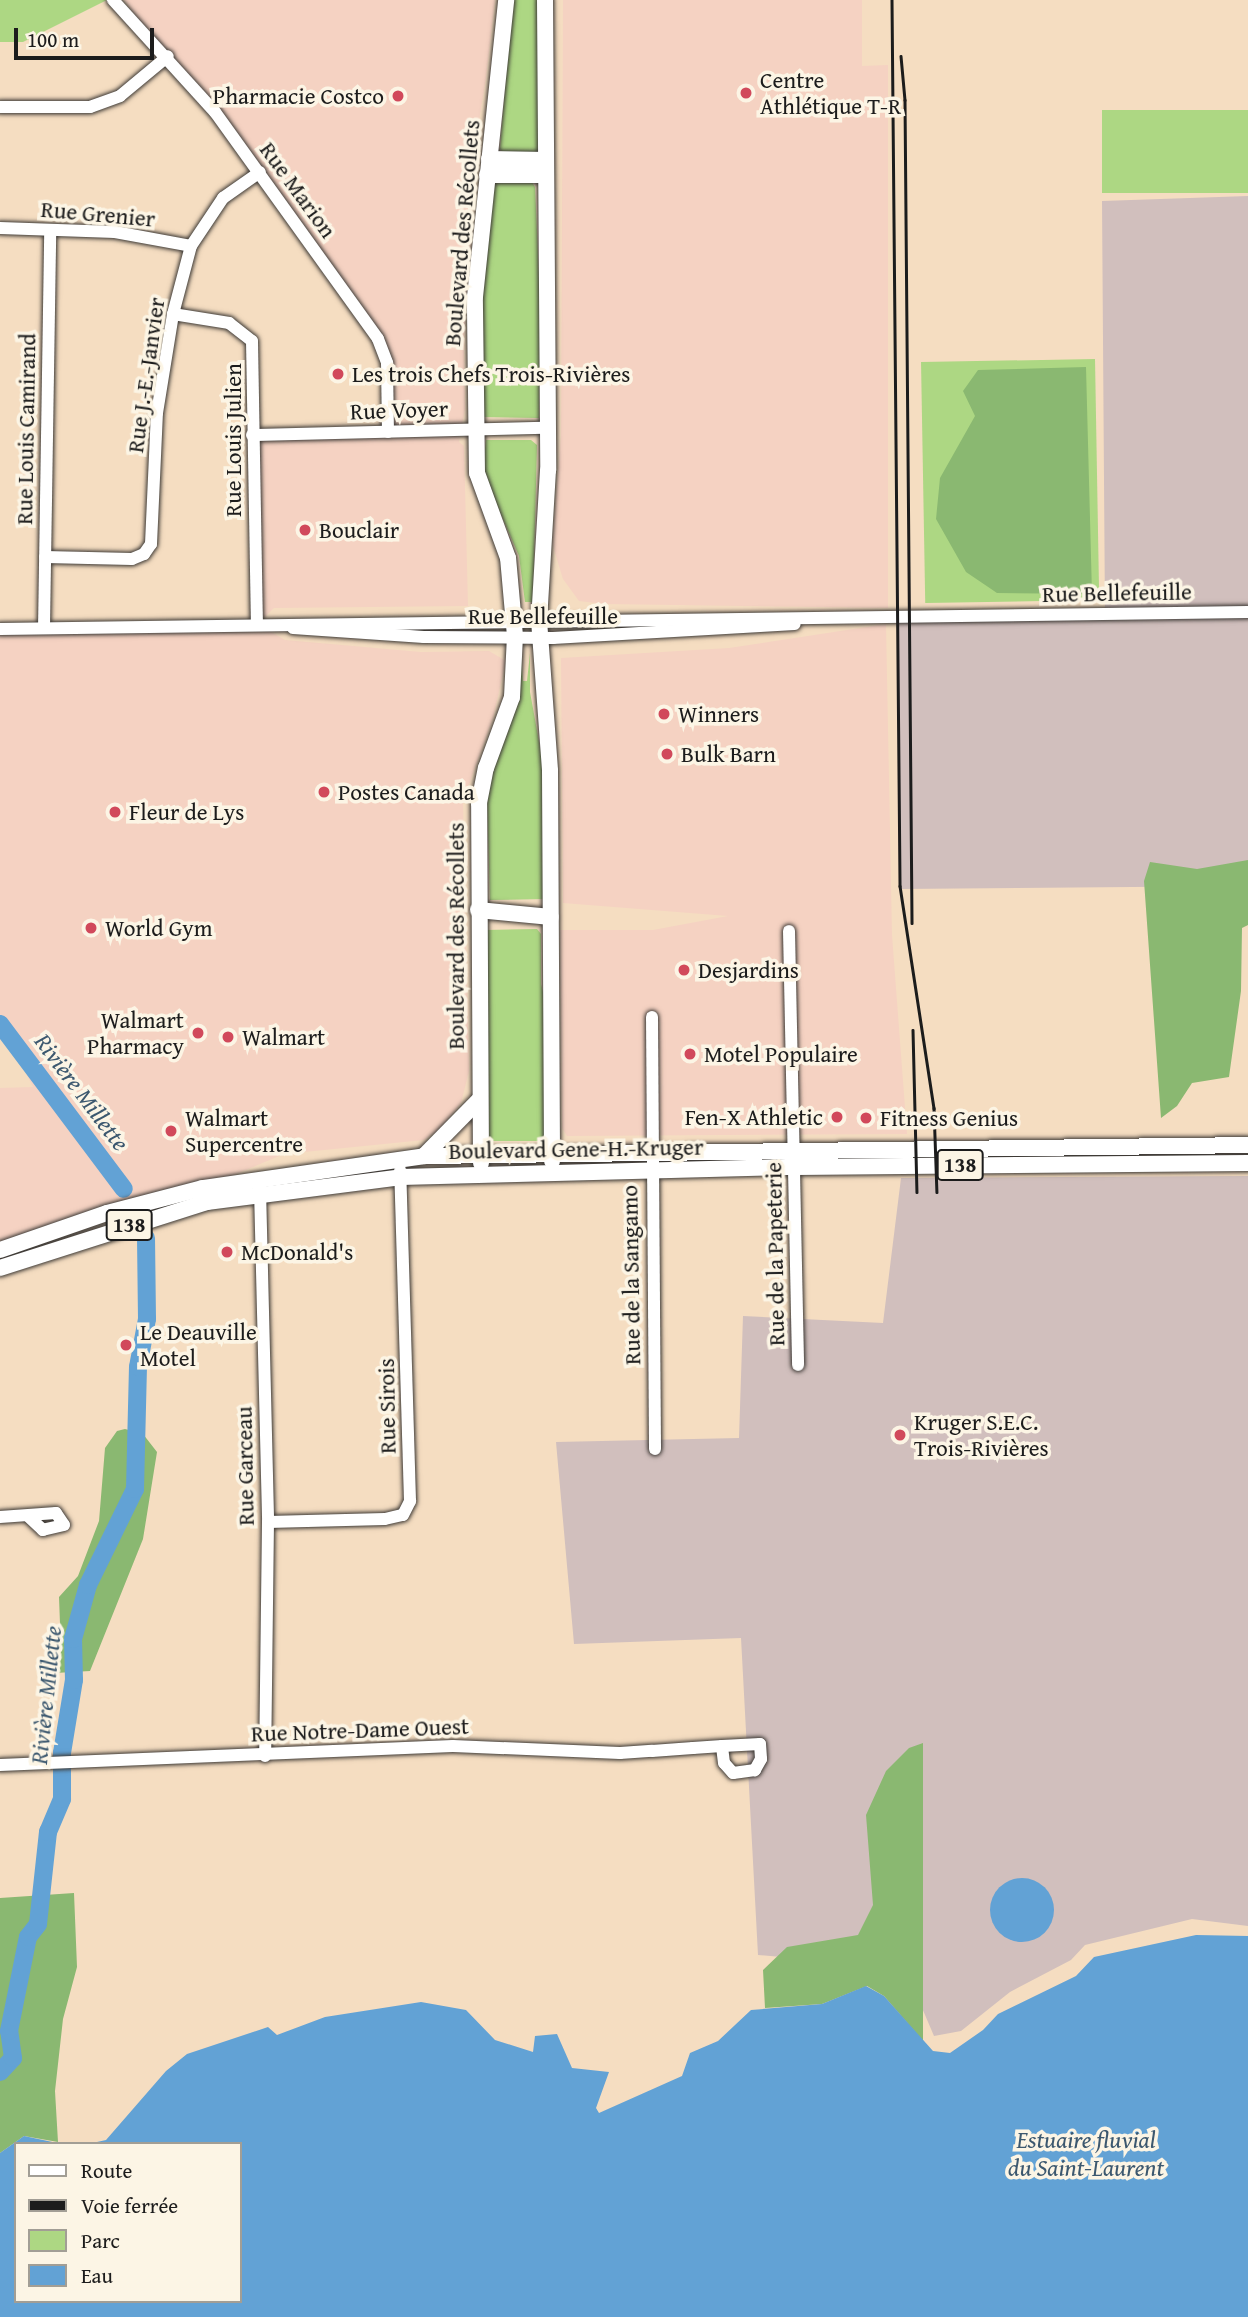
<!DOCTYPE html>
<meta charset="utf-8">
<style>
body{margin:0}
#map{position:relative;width:1248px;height:2317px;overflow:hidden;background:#f5ddc1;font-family:"Gentium Book Plus",serif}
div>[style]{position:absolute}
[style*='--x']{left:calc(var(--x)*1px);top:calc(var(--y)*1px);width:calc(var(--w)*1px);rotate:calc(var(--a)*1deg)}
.built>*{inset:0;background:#f5d2c2}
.industrial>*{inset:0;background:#d1bfbd}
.green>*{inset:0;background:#add783;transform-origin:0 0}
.forest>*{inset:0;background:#8ab871}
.water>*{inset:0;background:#62a2d5}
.round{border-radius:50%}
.river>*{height:18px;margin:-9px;padding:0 9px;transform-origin:9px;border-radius:9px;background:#62a2d5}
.roads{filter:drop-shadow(0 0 2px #3d3935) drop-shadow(0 0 2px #3d3935)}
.minor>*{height:12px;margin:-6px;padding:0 6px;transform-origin:6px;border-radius:6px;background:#fff}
.major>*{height:16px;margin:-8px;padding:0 8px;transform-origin:8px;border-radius:8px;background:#fff}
.rail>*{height:2.5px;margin:-1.25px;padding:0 1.25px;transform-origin:1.25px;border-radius:1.25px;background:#1c1c1c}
.dots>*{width:19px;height:19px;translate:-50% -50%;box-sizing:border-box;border:4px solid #fcf5e5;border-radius:50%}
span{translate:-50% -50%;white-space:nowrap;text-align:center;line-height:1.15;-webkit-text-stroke:7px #fcf5e5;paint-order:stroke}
.shield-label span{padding:2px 5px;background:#fcf5e5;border:2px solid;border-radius:5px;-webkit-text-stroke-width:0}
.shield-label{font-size:21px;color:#1c1c1c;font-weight:700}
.poi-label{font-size:23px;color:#1c1c1c}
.left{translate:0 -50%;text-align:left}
.right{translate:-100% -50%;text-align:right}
.street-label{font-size:23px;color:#1c1c1c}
.water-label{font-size:24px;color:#3c586f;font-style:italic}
.legend{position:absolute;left:14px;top:2142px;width:228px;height:161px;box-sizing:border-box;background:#fcf5e5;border:2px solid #a29e95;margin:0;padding:9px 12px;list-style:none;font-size:21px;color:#1c1c1c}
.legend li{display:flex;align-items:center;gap:14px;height:35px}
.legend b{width:35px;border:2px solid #a29e95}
.scale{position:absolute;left:14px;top:28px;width:140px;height:32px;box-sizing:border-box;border:4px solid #1c1c1c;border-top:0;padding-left:9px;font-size:21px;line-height:24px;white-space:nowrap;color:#1c1c1c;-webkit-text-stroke:5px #fcf5e5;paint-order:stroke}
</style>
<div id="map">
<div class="built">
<i style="clip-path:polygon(124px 0,495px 0,486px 78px,469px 182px,463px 190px,473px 214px,464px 339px,465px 409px,459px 442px,464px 446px,468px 606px,274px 608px,258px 623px,252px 435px,388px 432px,387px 363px,374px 333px)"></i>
<i style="clip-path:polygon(563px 0,862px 0,862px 66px,888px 65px,888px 608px,604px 604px,579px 601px,563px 579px,552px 543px,561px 436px)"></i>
<i style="clip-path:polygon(257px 624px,285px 640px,421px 652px,489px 651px,506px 661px,493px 718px,463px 801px,469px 1071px,461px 1103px,440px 1129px,424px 1140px,284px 1154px,205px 1187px,0 1242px,0 1088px,33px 1087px,0 1023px,0 627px)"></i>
<i style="clip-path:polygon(886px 624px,892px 935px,907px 1134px,567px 1136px,562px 1128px,560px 930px,653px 930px,728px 916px,563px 903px,561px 658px,729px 648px)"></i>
</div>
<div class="industrial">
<i style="clip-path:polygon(1248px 196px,1248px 886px,900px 889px,898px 620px,1105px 619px,1102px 201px)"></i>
<i style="clip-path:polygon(1248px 1176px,1248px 1926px,1192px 1919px,1085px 1945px,1071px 1960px,1010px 1992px,961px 2031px,934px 2036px,905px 1968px,758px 1955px,741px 1638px,574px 1644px,556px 1442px,739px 1438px,743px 1316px,883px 1323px,901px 1178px)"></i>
</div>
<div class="green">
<i style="clip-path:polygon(0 0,107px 0,23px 42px,0 42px)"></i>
<i style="clip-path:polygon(512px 0,539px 0,539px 152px,503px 153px,500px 149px)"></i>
<i style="left:1102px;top:110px;width:146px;height:83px"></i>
<i style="clip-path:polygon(497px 181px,532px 182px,535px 187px,541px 317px,539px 418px,483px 417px,481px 299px,493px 183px)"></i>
<i style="left:1095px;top:359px;width:241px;height:174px;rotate:89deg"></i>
<i style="clip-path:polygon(486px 440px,531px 440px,537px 445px,533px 602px,525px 602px,519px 556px,489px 487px,483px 464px)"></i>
<i style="clip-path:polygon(521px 653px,523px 681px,527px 681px,530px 653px,530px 692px,542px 758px,544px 899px,490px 900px,487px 802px,491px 775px,518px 700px)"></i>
<i style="clip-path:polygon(537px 929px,541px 934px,541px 984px,546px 1004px,545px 1137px,542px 1141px,489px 1141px,486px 930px)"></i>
</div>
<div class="forest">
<i style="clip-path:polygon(1086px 367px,1092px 594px,997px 593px,966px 572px,936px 519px,940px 478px,975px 416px,963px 391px,978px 370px)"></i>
<i style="clip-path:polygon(1248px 860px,1248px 925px,1242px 928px,1241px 991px,1229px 1077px,1192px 1083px,1177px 1106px,1161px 1118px,1144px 881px,1150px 862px,1197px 869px)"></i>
<i style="clip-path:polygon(125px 1429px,143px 1434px,157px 1452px,143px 1539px,90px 1671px,55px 1673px,61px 1651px,59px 1597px,78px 1576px,99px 1521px,105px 1448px,117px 1431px)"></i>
<i style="clip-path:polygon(923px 1743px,923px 2041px,884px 1996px,867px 1986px,822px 2004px,765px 2008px,763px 1970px,787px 1947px,858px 1935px,873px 1905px,866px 1815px,886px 1771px,909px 1748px)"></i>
<i style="clip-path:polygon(74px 1893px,77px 1967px,63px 2019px,55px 2091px,58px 2142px,24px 2136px,0 2153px,0 1898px)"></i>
</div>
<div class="water">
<i class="round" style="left:990px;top:1878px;width:64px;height:64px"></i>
<i style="clip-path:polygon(1196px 1935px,1248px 1936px,1248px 2317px,0 2317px,0 2153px,24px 2136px,62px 2144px,16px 2144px,16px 2301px,240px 2301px,240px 2144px,88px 2144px,106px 2140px,166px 2071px,187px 2054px,268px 2027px,277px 2035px,325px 2017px,421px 2002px,466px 2010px,495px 2040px,533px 2052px,535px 2036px,557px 2034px,572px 2068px,609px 2072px,596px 2108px,599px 2113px,682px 2076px,690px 2053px,718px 2041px,751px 2010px,822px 2004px,866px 1986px,884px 1996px,933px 2051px,950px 2053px,983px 2030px,998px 2014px,1076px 1976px,1094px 1957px)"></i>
</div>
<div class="river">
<i style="--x:0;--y:1024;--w:206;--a:53.1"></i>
<i style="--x:0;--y:2072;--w:19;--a:-47"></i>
<i style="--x:13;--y:2058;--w:27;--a:-98"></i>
<i style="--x:9;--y:2031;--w:96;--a:-78.6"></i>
<i style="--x:28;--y:1937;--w:16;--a:-52"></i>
<i style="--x:38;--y:1924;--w:93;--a:-83.8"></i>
<i style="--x:48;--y:1832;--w:36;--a:-67"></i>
<i style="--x:62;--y:1799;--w:46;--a:-90"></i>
<i style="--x:62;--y:1753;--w:74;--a:-80.7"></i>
<i style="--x:74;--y:1680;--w:41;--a:-91.4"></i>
<i style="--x:73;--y:1639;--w:56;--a:-74.5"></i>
<i style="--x:88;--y:1585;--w:107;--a:-63.9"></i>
<i style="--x:135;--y:1489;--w:122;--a:-88.6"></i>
<i style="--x:138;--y:1367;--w:49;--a:-79.4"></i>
<i style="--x:147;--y:1319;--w:81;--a:-90.7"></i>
</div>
<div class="roads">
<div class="minor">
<i style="--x:113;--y:0;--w:151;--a:47.7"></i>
<i style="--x:215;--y:112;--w:279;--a:54.3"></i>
<i style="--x:378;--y:339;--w:26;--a:69"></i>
<i style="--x:387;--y:363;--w:69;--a:89.2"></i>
<i style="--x:0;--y:107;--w:90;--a:0"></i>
<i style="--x:90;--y:107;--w:32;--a:-20"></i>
<i style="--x:120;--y:96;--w:62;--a:-39.8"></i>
<i style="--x:0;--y:228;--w:115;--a:2"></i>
<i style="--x:115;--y:232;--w:77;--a:10.4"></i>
<i style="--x:173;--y:314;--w:57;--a:9.1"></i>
<i style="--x:229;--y:323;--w:29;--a:38"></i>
<i style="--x:252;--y:341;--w:282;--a:89"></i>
<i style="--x:252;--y:435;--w:296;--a:-1.4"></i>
<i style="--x:45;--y:557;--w:87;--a:1.3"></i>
<i style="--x:132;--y:559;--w:13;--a:-23"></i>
<i style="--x:144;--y:554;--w:12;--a:-55"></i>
<i style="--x:151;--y:544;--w:131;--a:-87.4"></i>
<i style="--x:157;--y:413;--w:100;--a:-80.8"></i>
<i style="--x:173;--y:314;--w:70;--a:-75.2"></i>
<i style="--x:191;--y:246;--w:58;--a:-56.3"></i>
<i style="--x:223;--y:198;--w:45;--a:-35.1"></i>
<i style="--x:44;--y:628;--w:397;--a:-89.1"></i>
<i style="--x:293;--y:628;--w:131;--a:3.9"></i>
<i style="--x:424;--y:637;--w:129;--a:0.4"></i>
<i style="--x:553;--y:638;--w:242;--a:-3.3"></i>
<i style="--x:0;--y:629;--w:1248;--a:-0.78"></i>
<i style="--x:789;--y:931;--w:434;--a:88.8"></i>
<i style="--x:652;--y:1017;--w:432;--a:89.6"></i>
<i style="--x:260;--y:1189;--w:333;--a:88.6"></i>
<i style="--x:268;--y:1522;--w:234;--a:90.7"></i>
<i style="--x:0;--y:1517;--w:56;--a:-4.1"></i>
<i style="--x:56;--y:1513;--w:14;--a:56"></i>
<i style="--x:64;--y:1525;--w:22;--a:167"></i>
<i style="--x:43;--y:1530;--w:19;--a:-137"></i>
<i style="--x:268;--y:1522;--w:117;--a:-1.5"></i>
<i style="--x:385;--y:1519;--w:18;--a:-13"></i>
<i style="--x:403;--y:1515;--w:16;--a:-63"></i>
<i style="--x:410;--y:1501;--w:331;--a:-91.7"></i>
<i style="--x:0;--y:1765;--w:453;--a:-2.4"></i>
<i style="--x:453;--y:1746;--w:167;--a:2.4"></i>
<i style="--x:620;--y:1753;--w:32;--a:-4"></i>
<i style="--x:652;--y:1751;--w:41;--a:-4.2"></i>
<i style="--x:693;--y:1748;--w:29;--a:-4"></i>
<i style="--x:722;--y:1746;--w:38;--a:-3"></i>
<i style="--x:760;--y:1744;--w:15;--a:86"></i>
<i style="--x:761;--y:1759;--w:13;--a:119"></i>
<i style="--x:755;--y:1770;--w:22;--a:172"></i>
<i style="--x:733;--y:1773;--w:13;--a:-132"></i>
<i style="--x:724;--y:1763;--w:17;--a:-97"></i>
</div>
<div class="major">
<i style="--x:545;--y:0;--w:470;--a:89.6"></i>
<i style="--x:548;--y:470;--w:150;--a:93.4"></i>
<i style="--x:539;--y:620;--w:151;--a:85.8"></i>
<i style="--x:550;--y:771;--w:390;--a:89.7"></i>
<i style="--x:489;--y:159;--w:57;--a:1"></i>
<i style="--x:487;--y:175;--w:59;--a:0"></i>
<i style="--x:478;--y:910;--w:73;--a:5.5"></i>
<i style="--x:424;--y:1156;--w:78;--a:-45.5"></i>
<i style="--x:481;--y:1163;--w:360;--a:-90.3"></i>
<i style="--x:479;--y:803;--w:36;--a:-79"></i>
<i style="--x:486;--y:768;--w:76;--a:-69.9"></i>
<i style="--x:512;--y:697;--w:61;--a:-87.2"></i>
<i style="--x:515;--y:636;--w:78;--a:-95.1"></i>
<i style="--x:508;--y:558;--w:90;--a:-110"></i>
<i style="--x:477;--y:473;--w:176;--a:-90.7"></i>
<i style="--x:475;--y:297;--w:299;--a:-84"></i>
<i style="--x:0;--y:1250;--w:113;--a:-19.1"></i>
<i style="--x:107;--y:1213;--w:99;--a:-14.6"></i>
<i style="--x:203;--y:1188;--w:223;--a:-8.2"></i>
<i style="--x:424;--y:1156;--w:824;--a:-0.76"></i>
<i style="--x:0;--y:1268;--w:217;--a:-17.7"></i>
<i style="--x:207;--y:1202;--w:196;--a:-7.3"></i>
<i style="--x:401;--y:1177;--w:395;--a:-1.5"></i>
<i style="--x:796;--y:1167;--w:452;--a:-0.5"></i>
</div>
</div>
<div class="rail">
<i style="--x:892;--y:0;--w:886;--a:89.48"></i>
<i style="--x:900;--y:886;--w:225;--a:81.3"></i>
<i style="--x:934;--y:1108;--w:84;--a:88"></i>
<i style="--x:901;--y:56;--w:44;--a:84.8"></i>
<i style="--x:905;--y:100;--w:823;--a:89.51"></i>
<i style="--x:913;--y:1030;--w:162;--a:88.6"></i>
</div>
<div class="dots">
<i style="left:746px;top:93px;background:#d1495b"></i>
<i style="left:398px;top:96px;background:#d1495b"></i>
<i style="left:338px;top:374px;background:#d1495b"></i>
<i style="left:305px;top:530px;background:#d1495b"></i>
<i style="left:664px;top:714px;background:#d1495b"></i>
<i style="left:667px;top:754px;background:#d1495b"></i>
<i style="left:324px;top:792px;background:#d1495b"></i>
<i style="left:115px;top:812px;background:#d1495b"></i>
<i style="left:91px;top:928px;background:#d1495b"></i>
<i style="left:684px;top:970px;background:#d1495b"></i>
<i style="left:198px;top:1033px;background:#d1495b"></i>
<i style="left:228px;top:1037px;background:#d1495b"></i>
<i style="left:690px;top:1054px;background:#d1495b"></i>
<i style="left:837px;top:1117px;background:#d1495b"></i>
<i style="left:866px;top:1118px;background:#d1495b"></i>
<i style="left:171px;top:1131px;background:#d1495b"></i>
<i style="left:227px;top:1252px;background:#d1495b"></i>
<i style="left:126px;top:1345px;background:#d1495b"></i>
<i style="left:900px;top:1435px;background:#d1495b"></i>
</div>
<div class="shield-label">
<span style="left:960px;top:1165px">138</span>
<span style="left:129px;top:1225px">138</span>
</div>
<div class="poi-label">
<span class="left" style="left:760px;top:93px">Centre<br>Athlétique T-R</span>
<span class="right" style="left:384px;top:96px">Pharmacie Costco</span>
<span class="left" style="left:352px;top:374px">Les trois Chefs Trois-Rivières</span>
<span class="left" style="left:319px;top:530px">Bouclair</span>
<span class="left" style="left:678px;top:714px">Winners</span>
<span class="left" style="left:681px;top:754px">Bulk Barn</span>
<span class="left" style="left:338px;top:792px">Postes Canada</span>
<span class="left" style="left:129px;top:812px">Fleur de Lys</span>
<span class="left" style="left:105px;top:928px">World Gym</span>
<span class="left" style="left:698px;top:970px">Desjardins</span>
<span class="right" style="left:184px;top:1033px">Walmart<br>Pharmacy</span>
<span class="left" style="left:242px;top:1037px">Walmart</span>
<span class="left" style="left:704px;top:1054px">Motel Populaire</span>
<span class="right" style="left:823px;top:1117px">Fen-X Athletic</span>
<span class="left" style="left:185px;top:1131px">Walmart<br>Supercentre</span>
<span class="left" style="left:880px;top:1118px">Fitness Genius</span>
<span class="left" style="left:241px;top:1252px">McDonald's</span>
<span class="left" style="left:140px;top:1345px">Le Deauville<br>Motel</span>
<span class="left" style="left:914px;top:1435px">Kruger S.E.C.<br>Trois-Rivières</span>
</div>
<div class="street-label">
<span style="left:298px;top:190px;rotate:54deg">Rue Marion</span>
<span style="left:98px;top:214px;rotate:5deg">Rue Grenier</span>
<span style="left:462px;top:233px;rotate:-85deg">Boulevard des Récollets</span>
<span style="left:146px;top:375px;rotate:-82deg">Rue J.-E.-Janvier</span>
<span style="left:399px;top:410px;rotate:-2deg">Rue Voyer</span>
<span style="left:26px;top:429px;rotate:-89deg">Rue Louis Camirand</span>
<span style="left:233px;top:440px;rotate:-90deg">Rue Louis Julien</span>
<span style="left:1117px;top:593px;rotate:-1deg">Rue Bellefeuille</span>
<span style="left:543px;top:616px">Rue Bellefeuille</span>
<span style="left:456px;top:936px;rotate:-90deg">Boulevard des Récollets</span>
<span style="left:576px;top:1149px;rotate:-1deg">Boulevard Gene-H.-Kruger</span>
<span style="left:775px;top:1254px;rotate:-91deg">Rue de la Papeterie</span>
<span style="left:631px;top:1275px;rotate:-91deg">Rue de la Sangamo</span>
<span style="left:387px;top:1406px;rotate:-91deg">Rue Sirois</span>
<span style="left:245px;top:1466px;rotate:-91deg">Rue Garceau</span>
<span style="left:360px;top:1730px;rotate:-2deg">Rue Notre-Dame Ouest</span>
</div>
<div class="water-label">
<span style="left:82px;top:1092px;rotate:53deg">Rivière Millette</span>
<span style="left:46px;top:1695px;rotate:-84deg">Rivière Millette</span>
<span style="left:1086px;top:2154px">Estuaire fluvial<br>du Saint-Laurent</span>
</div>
<ul class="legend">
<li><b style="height:9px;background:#fff"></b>Route</li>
<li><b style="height:9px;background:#1c1c1c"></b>Voie ferrée</li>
<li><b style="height:19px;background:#add783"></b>Parc</li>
<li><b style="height:19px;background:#62a2d5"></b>Eau</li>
</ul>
<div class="scale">100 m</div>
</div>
